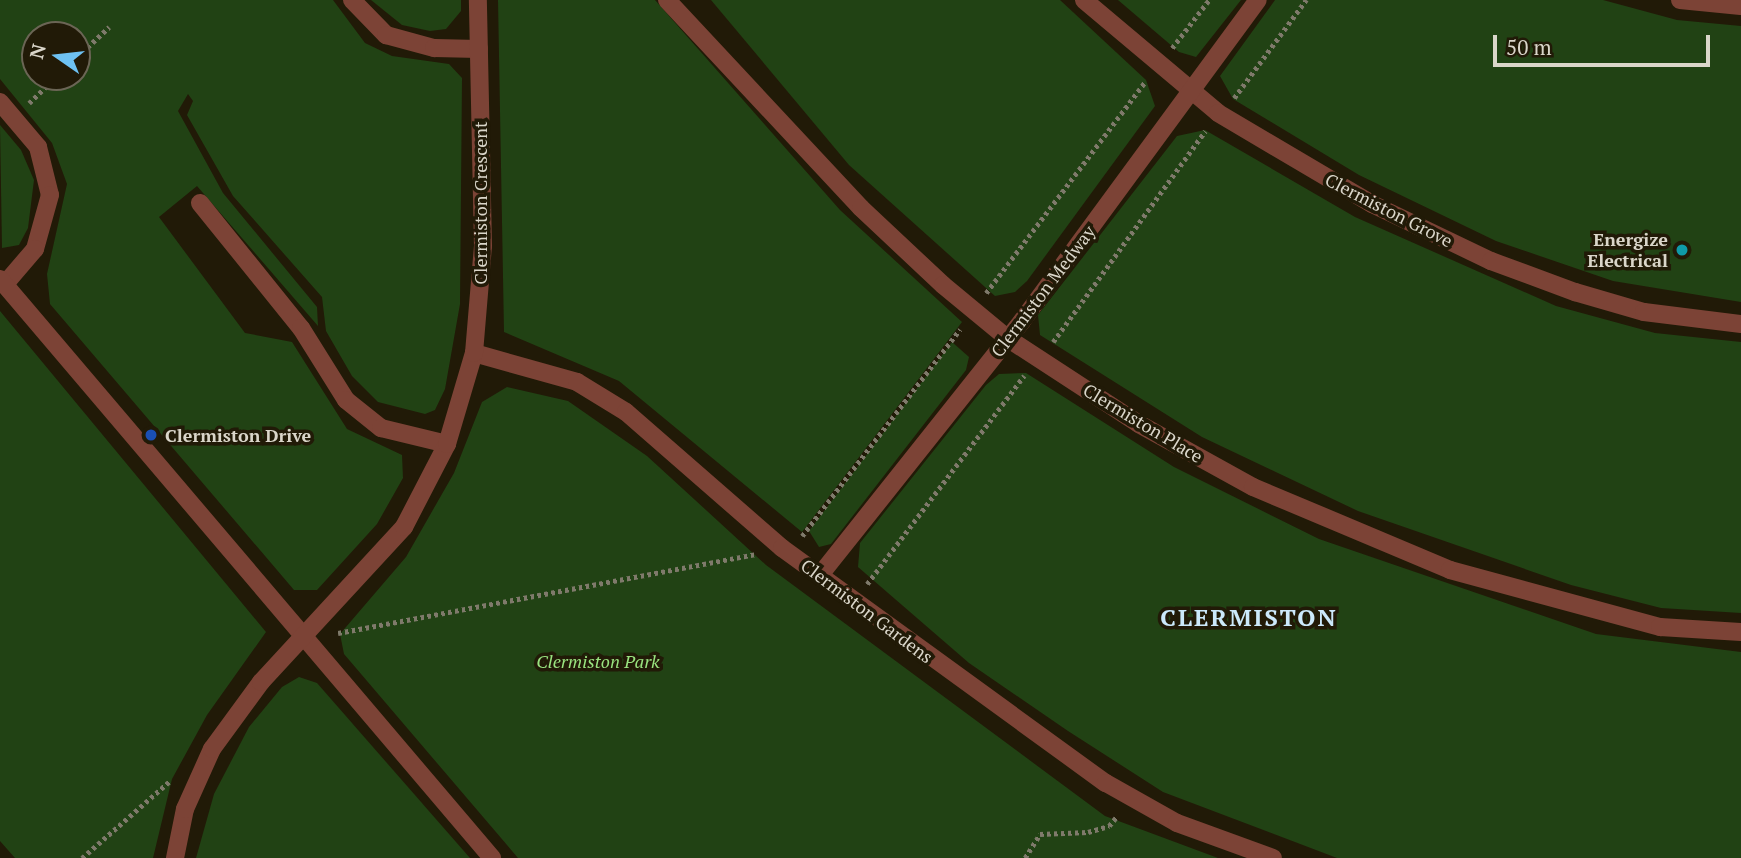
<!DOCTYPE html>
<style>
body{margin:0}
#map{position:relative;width:1741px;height:858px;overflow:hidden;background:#211a07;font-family:"PT Serif",serif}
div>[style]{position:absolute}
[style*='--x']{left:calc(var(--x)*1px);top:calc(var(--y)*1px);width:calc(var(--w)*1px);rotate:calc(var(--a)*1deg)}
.green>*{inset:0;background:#214214}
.path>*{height:4.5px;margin-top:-2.25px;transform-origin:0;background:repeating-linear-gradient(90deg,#7f7a6b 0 3.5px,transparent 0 7px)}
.minor>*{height:18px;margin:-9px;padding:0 9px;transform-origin:9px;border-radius:9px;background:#7c4336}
.dots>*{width:19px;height:19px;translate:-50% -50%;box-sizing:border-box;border:4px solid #211a07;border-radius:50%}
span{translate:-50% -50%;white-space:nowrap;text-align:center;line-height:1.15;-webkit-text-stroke:7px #211a07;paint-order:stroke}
.street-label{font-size:18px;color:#dad6ca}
.poi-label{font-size:18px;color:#dad6ca;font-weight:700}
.right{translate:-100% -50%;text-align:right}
.left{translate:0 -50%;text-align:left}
.park-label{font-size:18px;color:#99e37f;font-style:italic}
.district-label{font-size:24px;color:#cce9fb;font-weight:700;letter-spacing:2px}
.north{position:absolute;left:21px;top:21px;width:70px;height:70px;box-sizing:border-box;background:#211a07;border:2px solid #6b6555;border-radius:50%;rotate:284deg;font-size:19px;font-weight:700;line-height:28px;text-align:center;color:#dad6ca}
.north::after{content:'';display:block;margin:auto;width:24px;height:32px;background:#6ec2f3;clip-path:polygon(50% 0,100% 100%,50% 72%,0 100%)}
.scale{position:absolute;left:1493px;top:35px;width:217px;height:32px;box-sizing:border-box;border:4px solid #dad6ca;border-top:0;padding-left:9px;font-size:21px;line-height:24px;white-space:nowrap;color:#dad6ca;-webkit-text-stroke:5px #211a07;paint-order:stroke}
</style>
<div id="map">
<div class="green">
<i style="clip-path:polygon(evenodd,0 0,333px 0,365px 43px,392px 56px,449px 64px,462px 78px,460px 304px,445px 389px,435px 410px,425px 414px,378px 402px,352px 376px,326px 331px,322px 297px,233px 196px,187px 115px,193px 101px,188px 94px,178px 111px,223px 193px,317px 307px,318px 326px,197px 186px,159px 217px,245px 333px,292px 342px,347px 429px,402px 455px,403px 478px,377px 524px,317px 590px,294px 590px,50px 304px,47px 274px,67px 184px,52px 143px,0 79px,0 0,77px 35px,77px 77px,35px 77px,35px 35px,77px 35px)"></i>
<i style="clip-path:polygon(371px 0,461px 0,461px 11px,446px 29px,430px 31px,402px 25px)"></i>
<i style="clip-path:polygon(498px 0,655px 0,840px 210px,962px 322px,802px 532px,619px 381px,504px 332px)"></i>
<i style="clip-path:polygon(711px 0,1060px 0,1146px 80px,1155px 106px,1027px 281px,1015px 292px,995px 296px,849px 165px)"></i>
<i style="clip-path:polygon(1118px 0,1241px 0,1196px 57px,1179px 52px)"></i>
<i style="clip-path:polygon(1275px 0,1603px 0,1677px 20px,1741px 26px,1741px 302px,1613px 281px,1496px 241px,1359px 175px,1233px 99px,1220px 76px)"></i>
<i style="clip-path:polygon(0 125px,21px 150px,34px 180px,28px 228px,19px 245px,2px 248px)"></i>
<i style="clip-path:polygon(1205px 130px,1355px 217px,1556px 306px,1655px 333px,1741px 342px,1741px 613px,1661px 608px,1571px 585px,1358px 511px,1202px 437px,1040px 335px,1038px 315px,1177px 136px)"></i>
<i style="clip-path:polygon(0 311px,266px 632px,207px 715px,172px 779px,153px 858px,15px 858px,0 841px)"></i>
<i style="clip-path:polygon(952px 342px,969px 357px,966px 370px,831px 544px,819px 547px,809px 531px)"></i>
<i style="clip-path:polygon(1026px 373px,1174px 467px,1319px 539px,1596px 634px,1741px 652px,1741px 858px,1337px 858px,1163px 792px,1068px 731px,969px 663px,858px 567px,860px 543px,986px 385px,999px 374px)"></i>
<i style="clip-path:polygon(507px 387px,568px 401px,647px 456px,766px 565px,1105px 816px,1218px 858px,518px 858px,344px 654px,340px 634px,406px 557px,454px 473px,482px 402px)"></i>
<i style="clip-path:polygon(299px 677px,317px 683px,470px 858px,196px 858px,214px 794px,249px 727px,282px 687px)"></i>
</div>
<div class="path">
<i style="--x:1172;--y:48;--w:61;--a:-52.4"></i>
<i style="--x:77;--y:57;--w:44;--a:-43.2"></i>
<i style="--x:1234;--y:98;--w:122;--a:-53.7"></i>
<i style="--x:29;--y:103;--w:37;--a:-44"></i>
<i style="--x:986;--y:293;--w:264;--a:-53"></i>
<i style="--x:1053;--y:342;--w:260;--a:-54.2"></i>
<i style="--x:802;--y:536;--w:260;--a:-52.6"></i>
<i style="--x:867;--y:584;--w:261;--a:-53"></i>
<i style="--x:338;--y:633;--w:425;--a:-10.7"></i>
<i style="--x:82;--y:858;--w:118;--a:-41.2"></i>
<i style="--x:1025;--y:858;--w:28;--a:-58"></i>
<i style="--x:1040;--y:834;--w:48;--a:-2.4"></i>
<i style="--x:1088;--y:832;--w:22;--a:-16"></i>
<i style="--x:1109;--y:826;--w:13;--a:-51"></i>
</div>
<div class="minor">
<i style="--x:352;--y:0;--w:49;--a:45.8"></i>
<i style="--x:386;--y:35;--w:50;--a:15.2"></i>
<i style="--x:434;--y:48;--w:45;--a:1.3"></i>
<i style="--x:667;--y:0;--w:284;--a:47"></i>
<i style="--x:861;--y:208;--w:112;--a:43.2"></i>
<i style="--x:943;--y:285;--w:83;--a:39.6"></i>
<i style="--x:1007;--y:338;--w:158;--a:33.1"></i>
<i style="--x:1139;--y:424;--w:130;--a:28.9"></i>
<i style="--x:1253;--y:487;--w:214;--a:22.8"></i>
<i style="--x:1450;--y:570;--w:218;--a:15.2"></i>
<i style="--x:1660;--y:627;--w:81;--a:3.5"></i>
<i style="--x:1084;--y:0;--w:175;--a:40.1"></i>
<i style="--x:1218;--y:113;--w:179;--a:30.6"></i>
<i style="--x:1372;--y:204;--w:132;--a:25.6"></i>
<i style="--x:1491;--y:261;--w:90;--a:20.3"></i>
<i style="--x:1575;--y:292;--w:72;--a:16.2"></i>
<i style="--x:1644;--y:312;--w:98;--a:7.1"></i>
<i style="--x:1680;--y:0;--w:61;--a:5.6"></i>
<i style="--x:0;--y:102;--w:59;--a:49.8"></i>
<i style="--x:38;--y:147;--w:49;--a:76"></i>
<i style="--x:50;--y:195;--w:56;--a:105.5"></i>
<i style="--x:35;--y:249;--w:46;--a:130.6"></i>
<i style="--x:200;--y:203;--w:161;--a:51.1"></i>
<i style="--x:301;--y:328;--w:85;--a:58"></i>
<i style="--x:346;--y:400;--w:45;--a:38.7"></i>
<i style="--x:381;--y:428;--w:68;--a:13.6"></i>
<i style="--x:0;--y:279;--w:760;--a:49.64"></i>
<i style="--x:474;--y:353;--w:107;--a:15.7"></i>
<i style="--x:577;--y:382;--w:57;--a:31.5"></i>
<i style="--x:626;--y:412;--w:207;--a:41.1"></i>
<i style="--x:782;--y:548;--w:400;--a:36"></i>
<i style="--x:1106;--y:783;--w:81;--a:29.4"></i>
<i style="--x:1177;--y:823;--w:102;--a:20"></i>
<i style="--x:820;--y:575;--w:325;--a:-51.5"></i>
<i style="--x:1022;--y:321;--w:398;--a:-53.7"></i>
<i style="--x:175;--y:858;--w:50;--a:-78.5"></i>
<i style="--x:185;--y:809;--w:66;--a:-65.8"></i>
<i style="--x:212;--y:749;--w:83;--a:-53.8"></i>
<i style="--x:261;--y:682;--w:211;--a:-47.3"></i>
<i style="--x:404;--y:527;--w:93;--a:-62.6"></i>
<i style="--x:447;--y:444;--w:95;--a:-73.5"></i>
<i style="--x:474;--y:353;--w:107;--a:-85.2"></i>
<i style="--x:483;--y:246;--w:246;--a:-91.2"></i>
</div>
<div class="dots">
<i style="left:1682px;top:250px;background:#0f9aa8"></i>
<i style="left:151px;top:435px;background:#1a4fb4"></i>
</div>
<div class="street-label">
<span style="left:480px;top:203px;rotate:-90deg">Clermiston Crescent</span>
<span style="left:1389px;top:210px;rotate:27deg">Clermiston Grove</span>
<span style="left:1043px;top:291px;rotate:-53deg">Clermiston Medway</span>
<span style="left:1143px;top:423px;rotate:31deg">Clermiston Place</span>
<span style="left:867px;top:611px;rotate:37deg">Clermiston Gardens</span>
</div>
<div class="poi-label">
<span class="right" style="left:1668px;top:250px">Energize<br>Electrical</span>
<span class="left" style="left:165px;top:435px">Clermiston Drive</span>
</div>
<div class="park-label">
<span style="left:598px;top:661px">Clermiston Park</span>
</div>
<div class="district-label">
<span style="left:1249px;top:618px">CLERMISTON</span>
</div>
<div class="north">N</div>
<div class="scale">50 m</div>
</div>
